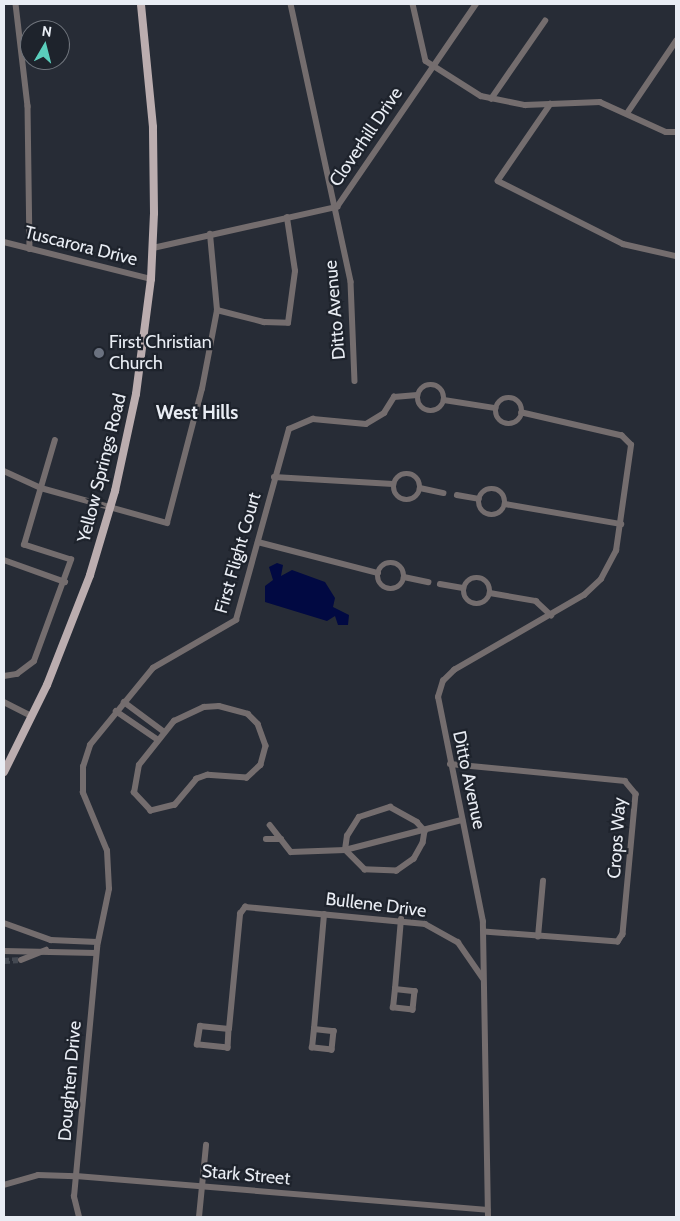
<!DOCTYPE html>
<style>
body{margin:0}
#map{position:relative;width:680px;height:1221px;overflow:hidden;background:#272c36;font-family:Cabin,sans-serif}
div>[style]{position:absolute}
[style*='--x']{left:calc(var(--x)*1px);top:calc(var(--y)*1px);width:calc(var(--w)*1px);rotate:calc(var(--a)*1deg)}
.water>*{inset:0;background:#010942}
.minor-tunnel>*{height:5.5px;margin-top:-2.75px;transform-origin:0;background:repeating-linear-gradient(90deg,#444952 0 5.5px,transparent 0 8.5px)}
.minor>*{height:5.5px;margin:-2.75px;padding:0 2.75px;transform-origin:2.75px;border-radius:2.75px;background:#746d6e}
.minor>.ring{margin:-2.75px;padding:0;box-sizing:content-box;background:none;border:5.5px solid #746d6e;border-radius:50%}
.major>*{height:8px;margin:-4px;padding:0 4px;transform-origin:4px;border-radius:4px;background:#bbadaf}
.dots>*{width:14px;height:14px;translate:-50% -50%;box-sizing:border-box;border:2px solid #1e232c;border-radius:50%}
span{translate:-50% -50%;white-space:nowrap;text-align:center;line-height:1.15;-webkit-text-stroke:4.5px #1e232c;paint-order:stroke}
.street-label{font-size:18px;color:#e9edf4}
.poi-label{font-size:18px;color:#e9edf4}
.left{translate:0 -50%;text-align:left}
.neighbourhood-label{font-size:19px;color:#e9edf4;font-weight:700}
.frame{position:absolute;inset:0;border:5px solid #e9edf4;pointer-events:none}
.north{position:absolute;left:20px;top:20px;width:50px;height:50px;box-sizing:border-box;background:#1e232c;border:1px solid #6f747c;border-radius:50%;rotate:8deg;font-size:14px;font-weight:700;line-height:20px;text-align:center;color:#e9edf4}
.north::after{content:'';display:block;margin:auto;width:18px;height:22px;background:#5acebc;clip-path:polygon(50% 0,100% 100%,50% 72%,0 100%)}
</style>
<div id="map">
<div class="water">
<i style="clip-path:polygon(277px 563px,283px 565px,281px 576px,292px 570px,325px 582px,335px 598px,333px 607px,349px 615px,348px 625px,338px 625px,335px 616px,327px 621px,265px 602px,265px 586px,273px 580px,269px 567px)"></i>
</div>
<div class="minor-tunnel">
<i style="--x:4;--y:961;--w:17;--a:-3"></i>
</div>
<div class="minor">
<i style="--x:16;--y:4;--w:103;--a:83.3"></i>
<i style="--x:28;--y:106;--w:143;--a:89.2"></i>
<i style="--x:291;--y:4;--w:284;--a:77.8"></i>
<i style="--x:351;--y:282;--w:99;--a:87.7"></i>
<i style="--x:413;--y:4;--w:58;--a:77.2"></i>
<i style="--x:426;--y:61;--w:65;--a:32.5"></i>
<i style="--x:481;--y:96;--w:45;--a:11.6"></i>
<i style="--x:525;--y:105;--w:75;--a:-2.3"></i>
<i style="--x:600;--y:102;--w:72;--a:24.4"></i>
<i style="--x:666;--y:132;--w:10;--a:0"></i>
<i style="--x:491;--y:99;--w:95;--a:-55.3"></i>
<i style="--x:551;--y:104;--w:93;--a:124.5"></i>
<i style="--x:498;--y:181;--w:140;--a:26.7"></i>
<i style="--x:623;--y:244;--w:54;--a:12.8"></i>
<i style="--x:628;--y:112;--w:86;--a:-55.9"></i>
<i style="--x:4;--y:242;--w:152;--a:14.1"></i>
<i style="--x:153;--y:248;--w:189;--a:-12.6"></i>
<i style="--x:337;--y:207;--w:246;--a:-55.6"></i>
<i style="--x:217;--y:310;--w:49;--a:14.3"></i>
<i style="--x:264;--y:322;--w:24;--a:2"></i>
<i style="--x:288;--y:323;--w:52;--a:-82.3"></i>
<i style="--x:295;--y:271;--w:54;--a:-98.6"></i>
<i class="ring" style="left:418px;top:385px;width:20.5px;height:20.5px"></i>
<i class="ring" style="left:496px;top:398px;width:20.5px;height:20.5px"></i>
<i style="--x:444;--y:400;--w:52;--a:8.9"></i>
<i style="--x:4;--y:471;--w:41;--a:24.7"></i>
<i style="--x:41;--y:488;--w:131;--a:15.5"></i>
<i style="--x:167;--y:523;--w:138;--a:-75.4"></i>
<i style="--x:202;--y:389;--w:80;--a:-79.2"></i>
<i style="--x:217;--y:310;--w:76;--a:-95.3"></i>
<i class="ring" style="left:394px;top:474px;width:20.5px;height:20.5px"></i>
<i style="--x:274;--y:477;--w:119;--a:3.4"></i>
<i style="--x:420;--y:488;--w:24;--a:12"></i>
<i class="ring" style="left:479px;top:489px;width:20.5px;height:20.5px"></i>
<i style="--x:457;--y:495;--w:22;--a:10"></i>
<i style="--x:505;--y:504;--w:118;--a:9.8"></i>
<i style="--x:258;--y:542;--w:124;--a:14.5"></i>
<i style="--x:4;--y:560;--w:65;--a:19.8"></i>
<i class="ring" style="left:378px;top:563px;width:20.5px;height:20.5px"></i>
<i style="--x:404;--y:577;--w:25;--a:12"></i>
<i class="ring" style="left:464px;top:578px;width:20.5px;height:20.5px"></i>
<i style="--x:440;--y:584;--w:23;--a:10"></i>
<i style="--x:490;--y:593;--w:47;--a:9.9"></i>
<i style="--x:536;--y:601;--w:21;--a:43"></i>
<i style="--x:4;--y:676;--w:13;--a:-9"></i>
<i style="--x:17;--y:674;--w:21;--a:-37"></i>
<i style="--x:34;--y:661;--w:108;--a:-69.9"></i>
<i style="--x:71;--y:560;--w:49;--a:-162.3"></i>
<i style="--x:24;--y:545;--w:109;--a:-73.6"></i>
<i style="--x:4;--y:702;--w:31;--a:27"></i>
<i style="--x:124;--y:702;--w:49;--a:36.6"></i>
<i style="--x:219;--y:706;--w:30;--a:15"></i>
<i style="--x:248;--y:714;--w:14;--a:45"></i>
<i style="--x:258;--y:724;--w:23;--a:70"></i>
<i style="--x:266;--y:746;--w:20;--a:105"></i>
<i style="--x:261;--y:765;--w:19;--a:137"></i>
<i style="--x:247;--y:778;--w:39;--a:-176"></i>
<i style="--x:208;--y:775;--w:12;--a:160"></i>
<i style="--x:197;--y:779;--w:34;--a:130"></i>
<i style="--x:175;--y:805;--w:25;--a:166"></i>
<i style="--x:151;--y:811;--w:25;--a:-133"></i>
<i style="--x:134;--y:793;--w:28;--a:-80"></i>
<i style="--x:139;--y:765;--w:56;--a:-51.5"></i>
<i style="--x:174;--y:721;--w:33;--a:-25"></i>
<i style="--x:204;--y:707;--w:15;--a:-4"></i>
<i style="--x:116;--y:711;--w:50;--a:34.3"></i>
<i style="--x:450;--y:764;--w:176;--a:5.5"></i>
<i style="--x:625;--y:781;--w:17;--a:50"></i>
<i style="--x:636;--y:794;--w:141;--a:95.3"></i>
<i style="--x:623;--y:934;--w:9;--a:122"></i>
<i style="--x:618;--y:942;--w:134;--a:-175.7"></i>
<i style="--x:390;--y:807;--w:31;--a:29"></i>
<i style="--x:417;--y:822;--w:12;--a:48"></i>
<i style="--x:425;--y:831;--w:12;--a:99"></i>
<i style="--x:423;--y:843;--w:18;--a:119"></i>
<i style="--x:414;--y:859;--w:21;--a:145"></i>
<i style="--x:397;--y:871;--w:32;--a:-178"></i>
<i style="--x:365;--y:870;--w:28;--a:-135"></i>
<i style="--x:345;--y:850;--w:14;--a:-82"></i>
<i style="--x:347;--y:836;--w:22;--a:-58"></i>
<i style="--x:359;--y:817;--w:33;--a:-18"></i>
<i style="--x:270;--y:825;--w:34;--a:52"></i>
<i style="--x:291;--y:852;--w:54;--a:-2.1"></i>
<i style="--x:345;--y:850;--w:121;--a:-14.4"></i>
<i style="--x:266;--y:839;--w:15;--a:0"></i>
<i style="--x:4;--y:923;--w:50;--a:19.9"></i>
<i style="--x:51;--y:940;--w:46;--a:2.5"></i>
<i style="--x:538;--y:937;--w:56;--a:-84.9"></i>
<i style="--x:4;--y:951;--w:92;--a:1.2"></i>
<i style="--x:21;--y:960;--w:27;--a:-22"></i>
<i style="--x:395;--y:989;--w:20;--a:6"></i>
<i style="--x:415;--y:991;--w:19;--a:96"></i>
<i style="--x:413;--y:1010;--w:20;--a:-174"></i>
<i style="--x:393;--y:1008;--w:19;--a:-84"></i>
<i style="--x:395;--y:989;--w:70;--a:-85.1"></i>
<i style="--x:200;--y:1026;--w:29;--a:6"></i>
<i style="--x:229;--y:1029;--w:19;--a:93"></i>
<i style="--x:228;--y:1048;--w:31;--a:-174"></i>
<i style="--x:197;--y:1045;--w:19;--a:-81"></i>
<i style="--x:229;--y:1029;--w:116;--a:-84.5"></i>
<i style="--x:240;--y:914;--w:9;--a:-54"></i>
<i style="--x:245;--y:907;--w:181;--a:5.4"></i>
<i style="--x:425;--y:924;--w:38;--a:29"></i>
<i style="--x:458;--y:942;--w:44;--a:55.2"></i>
<i style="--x:314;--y:1029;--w:115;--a:-85"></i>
<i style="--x:314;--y:1029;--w:20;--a:6"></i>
<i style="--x:334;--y:1031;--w:19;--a:96"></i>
<i style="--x:332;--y:1050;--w:20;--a:-174"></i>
<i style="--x:312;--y:1048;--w:19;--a:-84"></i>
<i style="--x:4;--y:1185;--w:35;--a:-16"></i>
<i style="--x:38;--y:1175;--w:38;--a:2"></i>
<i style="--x:76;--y:1176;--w:413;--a:4.7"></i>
<i style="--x:79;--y:1217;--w:21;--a:-104"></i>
<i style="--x:74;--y:1197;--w:251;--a:-84.7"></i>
<i style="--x:97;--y:947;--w:59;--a:-78.3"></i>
<i style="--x:109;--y:889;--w:38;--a:-93"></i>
<i style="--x:107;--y:851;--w:63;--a:-112.5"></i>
<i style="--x:83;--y:793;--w:26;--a:-90"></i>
<i style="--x:83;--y:767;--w:23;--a:-72"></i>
<i style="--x:90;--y:745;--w:99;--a:-50.7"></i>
<i style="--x:153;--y:668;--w:96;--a:-30"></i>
<i style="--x:236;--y:620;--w:198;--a:-74.5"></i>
<i style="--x:289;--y:429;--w:26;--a:-23"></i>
<i style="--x:313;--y:419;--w:53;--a:5.4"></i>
<i style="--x:366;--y:424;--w:21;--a:-31"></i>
<i style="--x:384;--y:413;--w:19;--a:-58"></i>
<i style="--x:394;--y:397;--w:23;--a:-5"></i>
<i style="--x:199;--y:1217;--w:72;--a:-84.4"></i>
<i style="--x:488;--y:1217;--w:295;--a:-91"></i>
<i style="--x:483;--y:922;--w:229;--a:-101.3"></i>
<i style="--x:438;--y:697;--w:17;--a:-73"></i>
<i style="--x:443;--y:681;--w:16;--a:-45"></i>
<i style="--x:454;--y:670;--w:150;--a:-30"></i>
<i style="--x:584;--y:595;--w:23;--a:-43"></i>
<i style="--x:601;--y:579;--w:32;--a:-62"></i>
<i style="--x:616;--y:551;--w:107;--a:-81.9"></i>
<i style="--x:631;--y:445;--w:13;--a:-135"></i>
<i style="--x:622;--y:436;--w:103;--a:-167"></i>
</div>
<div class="major">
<i style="--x:4;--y:772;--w:97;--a:-63.7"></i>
<i style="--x:47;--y:685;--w:118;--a:-68.6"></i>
<i style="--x:90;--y:575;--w:88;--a:-73.4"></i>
<i style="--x:115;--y:491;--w:99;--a:-77.8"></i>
<i style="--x:136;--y:394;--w:116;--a:-82.6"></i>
<i style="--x:151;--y:279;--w:66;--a:-87.4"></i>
<i style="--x:154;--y:213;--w:86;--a:-90.7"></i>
<i style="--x:153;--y:127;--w:124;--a:-95.6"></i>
</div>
<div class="dots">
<i style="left:99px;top:353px;background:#6b7280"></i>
</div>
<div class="street-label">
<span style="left:366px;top:137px;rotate:-56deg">Cloverhill Drive</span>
<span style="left:81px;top:246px;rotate:14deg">Tuscarora Drive</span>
<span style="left:335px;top:310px;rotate:-95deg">Ditto Avenue</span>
<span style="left:102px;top:468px;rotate:-76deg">Yellow Springs Road</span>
<span style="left:238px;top:553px;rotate:-74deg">First Flight Court</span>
<span style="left:469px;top:780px;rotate:78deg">Ditto Avenue</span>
<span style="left:617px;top:838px;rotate:-86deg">Crops Way</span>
<span style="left:376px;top:905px;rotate:7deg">Bullene Drive</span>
<span style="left:70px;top:1081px;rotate:-85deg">Doughten Drive</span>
<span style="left:246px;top:1175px;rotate:5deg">Stark Street</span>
</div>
<div class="poi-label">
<span class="left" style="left:109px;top:353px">First Christian<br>Church</span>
</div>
<div class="neighbourhood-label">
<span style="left:197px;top:413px">West Hills</span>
</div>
<div class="frame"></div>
<div class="north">N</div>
</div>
